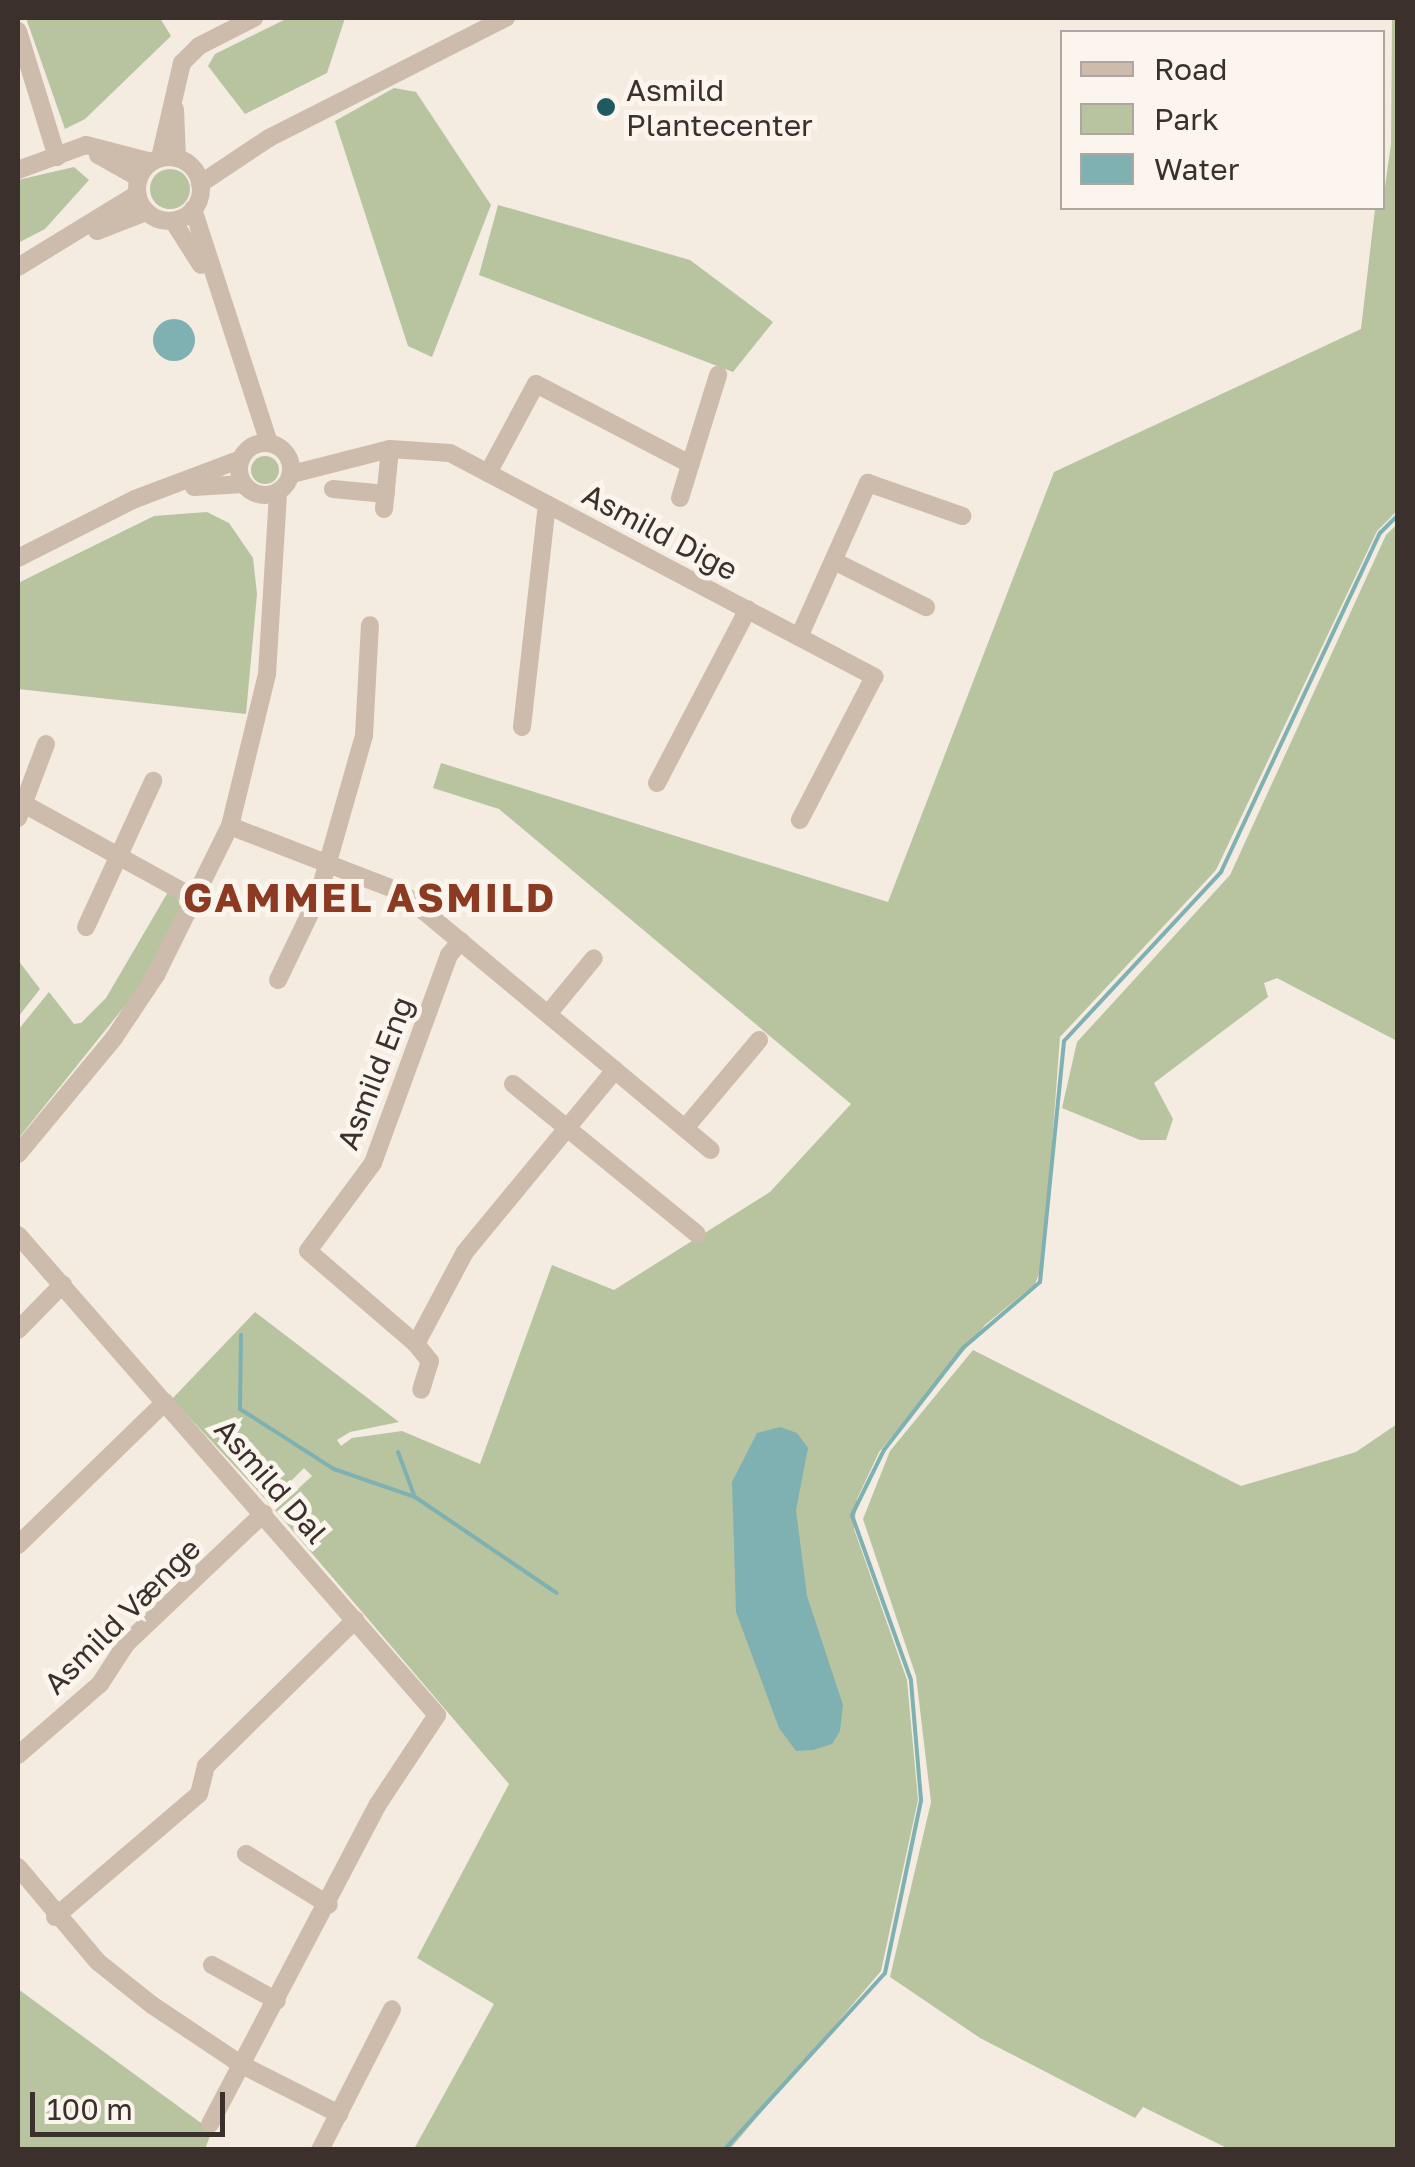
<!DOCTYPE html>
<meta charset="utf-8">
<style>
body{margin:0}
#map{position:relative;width:1415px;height:2167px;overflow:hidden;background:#f4ebe1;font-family:"Golos Text",sans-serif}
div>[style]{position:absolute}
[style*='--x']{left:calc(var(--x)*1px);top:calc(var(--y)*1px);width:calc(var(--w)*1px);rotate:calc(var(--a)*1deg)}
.green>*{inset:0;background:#b8c4a0}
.round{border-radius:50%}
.water>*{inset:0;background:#7fb0b2}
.stream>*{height:4px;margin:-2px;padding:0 2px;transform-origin:2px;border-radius:2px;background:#7fb0b2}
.minor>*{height:18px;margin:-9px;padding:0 9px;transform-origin:9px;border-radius:9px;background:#cdbbac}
.minor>.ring{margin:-9px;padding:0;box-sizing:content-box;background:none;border:18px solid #cdbbac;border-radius:50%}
.dots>*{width:28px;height:28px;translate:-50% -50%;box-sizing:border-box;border:5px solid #fbf5ee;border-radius:50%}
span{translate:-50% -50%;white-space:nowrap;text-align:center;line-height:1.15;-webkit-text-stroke:10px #fbf5ee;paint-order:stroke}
.poi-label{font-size:30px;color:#3b302b}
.left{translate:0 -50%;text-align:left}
.street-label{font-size:30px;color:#3b302b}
.district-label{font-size:40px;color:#8c3b22;font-weight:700;letter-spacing:2.5px}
.frame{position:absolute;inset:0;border:20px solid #3b302b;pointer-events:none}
.legend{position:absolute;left:1060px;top:30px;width:325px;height:180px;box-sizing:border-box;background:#fbf5ee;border:2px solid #aea6a0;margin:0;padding:12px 18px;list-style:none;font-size:30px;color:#3b302b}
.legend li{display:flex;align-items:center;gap:20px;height:50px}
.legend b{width:50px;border:2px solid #aea6a0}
.scale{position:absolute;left:30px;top:2092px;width:195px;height:45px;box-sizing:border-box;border:5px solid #3b302b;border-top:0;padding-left:12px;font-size:30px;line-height:35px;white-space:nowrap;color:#3b302b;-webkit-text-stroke:8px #fbf5ee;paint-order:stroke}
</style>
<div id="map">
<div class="green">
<i style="clip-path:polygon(26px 18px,160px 18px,171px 36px,85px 119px,65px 129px)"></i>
<i style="clip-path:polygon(288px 18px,345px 18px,327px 73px,245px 114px,208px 66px,215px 54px)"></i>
<i style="clip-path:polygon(1392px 18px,1397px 18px,1397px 511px,1377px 531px,1216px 870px,1060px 1037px,1043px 1264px,1035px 1284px,986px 1324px,879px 1452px,857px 1499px,854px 1529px,907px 1680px,918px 1800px,881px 1971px,730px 2149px,414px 2149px,494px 2004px,417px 1958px,509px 1784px,275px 1510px,312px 1476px,304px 1468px,269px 1503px,172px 1399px,255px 1312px,399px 1422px,350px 1432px,337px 1440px,341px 1446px,352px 1438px,402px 1431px,480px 1464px,552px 1265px,614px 1290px,770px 1192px,851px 1104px,499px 809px,433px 788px,441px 763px,888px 902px,1054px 472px,1361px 329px,1375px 209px,1382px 208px,1391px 144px)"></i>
<i style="clip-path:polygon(394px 88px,416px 92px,491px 205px,432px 357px,408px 346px,335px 121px)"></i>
<i style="clip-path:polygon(74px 167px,89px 180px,45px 229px,18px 243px,18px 180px)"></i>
<i class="round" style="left:150px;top:169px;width:40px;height:40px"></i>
<i style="clip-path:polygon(498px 205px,690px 260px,773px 322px,733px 372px,479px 275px)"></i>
<i class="round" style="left:251px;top:456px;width:28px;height:28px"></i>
<i style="clip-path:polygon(207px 512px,229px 523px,253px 558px,257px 594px,246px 714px,18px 689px,18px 583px,154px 516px)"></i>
<i style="clip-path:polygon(1397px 524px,1397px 1041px,1277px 978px,1264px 983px,1268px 997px,1154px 1083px,1173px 1119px,1166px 1140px,1140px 1140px,1062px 1108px,1077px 1042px,1230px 875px,1386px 535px)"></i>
<i style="clip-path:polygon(168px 892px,178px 898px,182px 915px,132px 997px,18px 1139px,18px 1030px,49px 992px,74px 1024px,81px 1023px,106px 998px)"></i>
<i style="clip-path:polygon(18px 960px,40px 989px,18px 1017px)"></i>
<i style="clip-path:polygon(973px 1350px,1241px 1486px,1356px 1452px,1397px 1424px,1397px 2149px,1229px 2149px,1143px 2107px,1135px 2118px,980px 2038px,890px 1977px,931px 1802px,916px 1676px,863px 1519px,890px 1451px)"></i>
<i style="clip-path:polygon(18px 1989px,212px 2131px,205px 2149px,18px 2149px)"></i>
</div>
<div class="water">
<i class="round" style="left:153px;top:319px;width:42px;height:42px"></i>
<i style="clip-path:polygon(780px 1427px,797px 1433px,808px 1448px,796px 1510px,807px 1596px,843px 1705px,840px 1731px,832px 1744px,813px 1750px,796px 1751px,779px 1728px,736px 1612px,732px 1482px,757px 1433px)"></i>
</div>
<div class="stream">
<i style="--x:241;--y:1335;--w:74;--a:90.8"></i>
<i style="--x:240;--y:1409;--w:112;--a:32.6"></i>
<i style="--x:334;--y:1469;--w:86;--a:19.1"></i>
<i style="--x:415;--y:1497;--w:171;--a:34.1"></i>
<i style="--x:398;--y:1452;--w:46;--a:69.6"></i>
<i style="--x:724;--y:2150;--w:239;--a:-47.7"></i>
<i style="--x:885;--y:1973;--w:177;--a:-78.2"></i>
<i style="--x:921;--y:1800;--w:120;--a:-94.8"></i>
<i style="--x:911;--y:1680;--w:175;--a:-109.7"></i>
<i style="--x:852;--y:1515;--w:72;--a:-63.8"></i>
<i style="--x:884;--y:1450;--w:129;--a:-52.2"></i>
<i style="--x:963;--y:1348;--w:101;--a:-40.6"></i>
<i style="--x:1040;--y:1282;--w:242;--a:-84.3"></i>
<i style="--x:1064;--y:1041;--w:231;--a:-47.1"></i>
<i style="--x:1221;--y:872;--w:374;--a:-64.9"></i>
<i style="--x:1380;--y:533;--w:25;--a:-45"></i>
</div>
<div class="minor">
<i style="--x:18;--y:31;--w:132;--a:72.8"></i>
<i style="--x:175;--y:109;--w:49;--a:87.7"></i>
<i style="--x:98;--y:155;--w:47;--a:29.3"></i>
<i class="ring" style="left:137px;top:157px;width:46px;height:46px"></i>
<i style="--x:160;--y:158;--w:98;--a:-77"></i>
<i style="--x:182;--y:63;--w:24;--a:-45"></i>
<i style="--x:199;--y:46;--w:62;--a:-27"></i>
<i style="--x:18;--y:170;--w:72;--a:-20.2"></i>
<i style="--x:86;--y:145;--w:68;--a:14.4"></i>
<i style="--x:200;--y:184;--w:83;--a:-33.7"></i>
<i style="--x:269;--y:138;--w:266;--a:-26.9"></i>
<i style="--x:193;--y:209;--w:246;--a:72"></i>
<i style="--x:173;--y:221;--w:52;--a:57.5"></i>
<i style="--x:97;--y:231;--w:53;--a:-21.2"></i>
<i style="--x:18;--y:267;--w:140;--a:-31.5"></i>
<i class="ring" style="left:239px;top:443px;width:34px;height:34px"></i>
<i style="--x:488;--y:473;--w:101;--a:-61.7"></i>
<i style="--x:536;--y:384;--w:174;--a:27.5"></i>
<i style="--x:292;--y:474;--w:101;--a:-14.3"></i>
<i style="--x:390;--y:449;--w:60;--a:3.8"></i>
<i style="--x:450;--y:453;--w:480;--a:27.8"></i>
<i style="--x:874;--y:677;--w:161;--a:117.4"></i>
<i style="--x:194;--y:487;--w:49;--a:-3.5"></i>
<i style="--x:333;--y:489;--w:53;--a:5.4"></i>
<i style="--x:680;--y:498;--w:129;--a:-72.8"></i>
<i style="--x:384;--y:509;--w:60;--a:-84.3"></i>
<i style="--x:18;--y:558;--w:131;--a:-26.8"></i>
<i style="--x:135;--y:499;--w:113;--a:-20.7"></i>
<i style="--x:834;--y:561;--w:103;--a:26.6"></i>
<i style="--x:799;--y:637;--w:169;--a:-65.9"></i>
<i style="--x:868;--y:483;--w:100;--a:19.3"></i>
<i style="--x:522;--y:727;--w:224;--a:-83.6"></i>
<i style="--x:657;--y:783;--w:196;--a:-62.4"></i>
<i style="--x:24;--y:804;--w:199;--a:28.9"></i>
<i style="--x:18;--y:818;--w:79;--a:-69.3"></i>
<i style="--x:230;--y:826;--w:183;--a:21.1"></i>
<i style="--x:401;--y:892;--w:403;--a:39.8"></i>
<i style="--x:86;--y:927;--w:161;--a:-65.3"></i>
<i style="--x:461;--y:941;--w:18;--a:131"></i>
<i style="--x:449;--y:955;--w:221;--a:110.1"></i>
<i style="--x:373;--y:1163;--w:109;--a:126.5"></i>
<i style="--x:308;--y:1251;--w:143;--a:40.7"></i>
<i style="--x:416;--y:1344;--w:104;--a:-62"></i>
<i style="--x:465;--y:1252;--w:236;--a:-50.5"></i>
<i style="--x:278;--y:980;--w:92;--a:-64.3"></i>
<i style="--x:318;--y:897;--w:168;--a:-74.1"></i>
<i style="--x:364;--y:735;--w:110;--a:-86.9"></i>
<i style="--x:548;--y:1014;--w:72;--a:-50.6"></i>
<i style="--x:513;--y:1084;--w:237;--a:39.2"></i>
<i style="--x:685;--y:1128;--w:115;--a:-49.9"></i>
<i style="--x:18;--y:1154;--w:151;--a:-50.4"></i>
<i style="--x:114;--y:1038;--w:76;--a:-56.3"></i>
<i style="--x:156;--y:975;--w:166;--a:-63.6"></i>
<i style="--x:230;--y:826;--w:156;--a:-76.3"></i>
<i style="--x:267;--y:674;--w:181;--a:-86.5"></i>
<i style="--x:18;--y:1235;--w:637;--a:48.88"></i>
<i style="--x:437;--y:1715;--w:107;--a:123.5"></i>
<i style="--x:378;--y:1804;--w:361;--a:117.7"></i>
<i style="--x:18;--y:1330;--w:64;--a:-45.6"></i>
<i style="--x:416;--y:1344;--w:22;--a:51"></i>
<i style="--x:430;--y:1361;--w:30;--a:107"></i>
<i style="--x:18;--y:1545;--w:205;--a:-44.2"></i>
<i style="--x:18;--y:1755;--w:108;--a:-40.9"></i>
<i style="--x:100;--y:1684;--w:48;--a:-57"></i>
<i style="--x:126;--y:1644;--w:190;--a:-43.5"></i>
<i style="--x:246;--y:1854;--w:97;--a:31.6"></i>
<i style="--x:18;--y:1867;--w:124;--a:49.9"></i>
<i style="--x:98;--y:1962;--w:69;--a:38.5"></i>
<i style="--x:152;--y:2005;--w:108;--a:33.7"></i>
<i style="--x:242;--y:2065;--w:109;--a:26.8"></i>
<i style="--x:55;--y:1917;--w:189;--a:-40.5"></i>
<i style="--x:199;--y:1794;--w:29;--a:-76"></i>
<i style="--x:206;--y:1766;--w:209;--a:-44.4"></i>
<i style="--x:212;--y:1965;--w:74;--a:29"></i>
<i style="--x:320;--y:2150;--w:158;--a:-62.9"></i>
</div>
<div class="dots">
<i style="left:606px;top:107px;background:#1f5a5e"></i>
</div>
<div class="poi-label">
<span class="left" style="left:626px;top:107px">Asmild<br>Plantecenter</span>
</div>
<div class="street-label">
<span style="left:660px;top:532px;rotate:28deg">Asmild Dige</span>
<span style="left:375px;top:1073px;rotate:-69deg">Asmild Eng</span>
<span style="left:271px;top:1481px;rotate:49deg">Asmild Dal</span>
<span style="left:122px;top:1616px;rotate:-45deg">Asmild Vænge</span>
</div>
<div class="district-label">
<span style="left:370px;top:897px">GAMMEL ASMILD</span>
</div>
<div class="frame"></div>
<ul class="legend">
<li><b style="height:12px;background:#cdbbac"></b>Road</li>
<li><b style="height:28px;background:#b8c4a0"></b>Park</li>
<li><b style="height:28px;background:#7fb0b2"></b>Water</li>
</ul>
<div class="scale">100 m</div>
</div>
